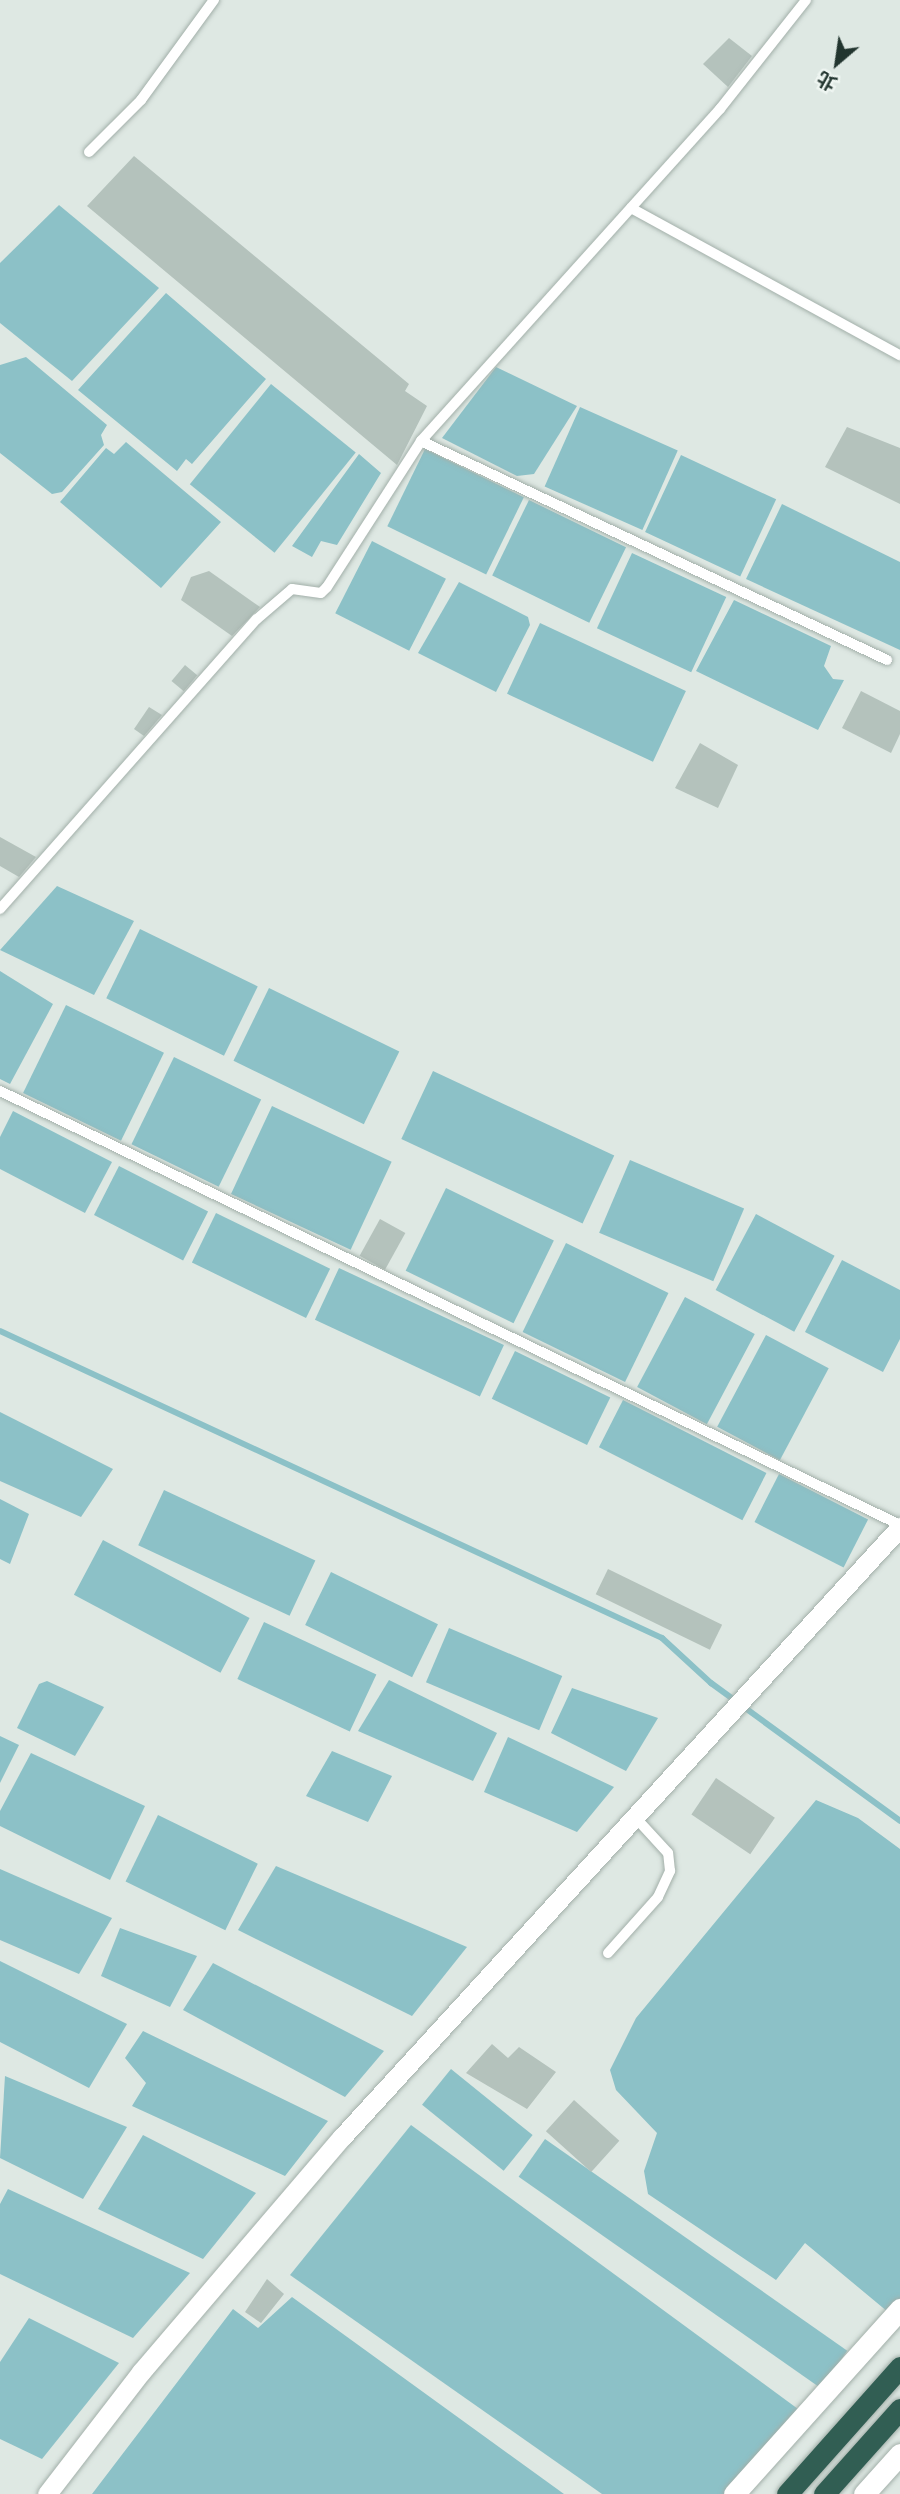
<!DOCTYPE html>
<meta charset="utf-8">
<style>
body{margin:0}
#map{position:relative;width:900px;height:2494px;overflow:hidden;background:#dee8e3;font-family:"Exo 2","Noto Sans TC",sans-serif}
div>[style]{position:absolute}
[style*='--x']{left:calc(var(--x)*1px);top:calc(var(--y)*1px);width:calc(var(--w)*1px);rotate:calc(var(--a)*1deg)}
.water>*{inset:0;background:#8cc1c7;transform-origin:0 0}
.stream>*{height:6px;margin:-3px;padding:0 3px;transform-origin:3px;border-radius:3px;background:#8cc1c7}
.building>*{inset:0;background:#b4c2bc;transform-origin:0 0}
.roads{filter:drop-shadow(0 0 2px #a2afa9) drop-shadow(0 0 2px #a2afa9)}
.lane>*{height:10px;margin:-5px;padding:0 5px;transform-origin:5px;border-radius:5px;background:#fff}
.street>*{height:19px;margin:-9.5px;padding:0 9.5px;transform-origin:9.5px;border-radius:9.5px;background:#fff}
.secondary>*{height:21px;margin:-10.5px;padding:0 10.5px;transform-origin:10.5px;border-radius:10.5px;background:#fff}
.highway>*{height:21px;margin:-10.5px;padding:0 10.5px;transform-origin:10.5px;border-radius:10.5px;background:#315e53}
span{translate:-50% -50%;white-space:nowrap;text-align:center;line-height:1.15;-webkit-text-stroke:6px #eef5f1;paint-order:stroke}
.north{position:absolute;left:802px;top:28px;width:70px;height:70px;-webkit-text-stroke:5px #eef5f1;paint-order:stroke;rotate:209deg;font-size:19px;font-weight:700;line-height:28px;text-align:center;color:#22352f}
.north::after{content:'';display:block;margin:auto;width:24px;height:32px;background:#22352f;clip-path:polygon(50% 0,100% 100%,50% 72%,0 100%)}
</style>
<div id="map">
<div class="water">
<i style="clip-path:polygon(59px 205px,159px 288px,72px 381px,0 323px,0 263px)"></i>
<i style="clip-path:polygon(166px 293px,266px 379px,192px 464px,186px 459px,177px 471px,78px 390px)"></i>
<i style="clip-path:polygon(26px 357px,107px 425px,101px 435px,104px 445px,62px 492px,52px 494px,0 453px,0 365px)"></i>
<i style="clip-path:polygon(496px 367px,577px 406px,534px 474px,517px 476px,442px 438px)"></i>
<i style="left:271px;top:384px;width:109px;height:129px;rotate:39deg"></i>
<i style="left:580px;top:407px;width:107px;height:87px;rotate:24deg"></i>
<i style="clip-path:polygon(126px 442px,221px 522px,161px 588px,60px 502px,106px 448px,114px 454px)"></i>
<i style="left:425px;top:449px;width:110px;height:86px;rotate:26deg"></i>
<i style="clip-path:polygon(359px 454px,381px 473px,337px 545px,321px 541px,312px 557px,292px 546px)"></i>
<i style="left:681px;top:455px;width:105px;height:85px;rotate:25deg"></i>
<i style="left:529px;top:500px;width:108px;height:84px;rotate:26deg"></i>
<i style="clip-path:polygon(782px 504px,900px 562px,900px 650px,746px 579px)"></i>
<i style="left:372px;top:541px;width:83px;height:81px;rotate:27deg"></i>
<i style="left:632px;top:553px;width:104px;height:83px;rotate:25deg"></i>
<i style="clip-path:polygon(459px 582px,528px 617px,530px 625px,496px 692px,418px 653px)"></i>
<i style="clip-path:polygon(734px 600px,831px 646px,824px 666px,833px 679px,844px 680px,818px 730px,696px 671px)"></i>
<i style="left:540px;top:623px;width:161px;height:78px;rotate:25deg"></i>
<i style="clip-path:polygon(57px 886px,134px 921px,94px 995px,0 950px)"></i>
<i style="left:140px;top:929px;width:131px;height:77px;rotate:26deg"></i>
<i style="clip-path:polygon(0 971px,53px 1004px,10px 1084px,0 1079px)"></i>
<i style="left:269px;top:988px;width:145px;height:81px;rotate:26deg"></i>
<i style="left:66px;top:1005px;width:109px;height:98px;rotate:26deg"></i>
<i style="left:174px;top:1057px;width:97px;height:97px;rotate:26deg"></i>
<i style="left:433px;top:1071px;width:200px;height:75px;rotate:25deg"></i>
<i style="left:272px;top:1106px;width:132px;height:97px;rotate:25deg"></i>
<i style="clip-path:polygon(13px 1111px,112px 1162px,85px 1213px,0 1169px,0 1137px)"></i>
<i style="left:630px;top:1160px;width:124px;height:79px;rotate:23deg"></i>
<i style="left:119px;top:1166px;width:100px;height:55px;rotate:27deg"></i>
<i style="left:446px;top:1188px;width:120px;height:92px;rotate:26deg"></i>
<i style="left:216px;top:1213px;width:127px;height:55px;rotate:26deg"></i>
<i style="left:756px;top:1214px;width:89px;height:86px;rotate:28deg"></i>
<i style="left:566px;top:1243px;width:114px;height:99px;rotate:26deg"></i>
<i style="clip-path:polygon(842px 1260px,900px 1290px,900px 1339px,883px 1372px,805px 1332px)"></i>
<i style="left:339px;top:1268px;width:182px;height:57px;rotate:25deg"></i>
<i style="left:685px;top:1297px;width:79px;height:102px;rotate:28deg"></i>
<i style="left:766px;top:1335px;width:71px;height:104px;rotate:28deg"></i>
<i style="left:515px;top:1351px;width:106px;height:53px;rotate:26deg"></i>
<i style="left:623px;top:1400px;width:161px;height:53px;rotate:27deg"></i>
<i style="clip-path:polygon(0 1412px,113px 1469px,81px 1517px,0 1481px)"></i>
<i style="left:779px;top:1474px;width:100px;height:54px;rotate:27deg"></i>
<i style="left:164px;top:1490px;width:167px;height:61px;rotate:25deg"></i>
<i style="clip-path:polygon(0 1499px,29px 1514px,10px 1564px,0 1559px)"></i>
<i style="left:103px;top:1540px;width:166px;height:62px;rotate:28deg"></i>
<i style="left:331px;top:1572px;width:119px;height:59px;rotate:26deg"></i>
<i style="left:264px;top:1622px;width:124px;height:63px;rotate:25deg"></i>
<i style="left:449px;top:1628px;width:123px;height:59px;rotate:23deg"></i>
<i style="clip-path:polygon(389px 1680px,497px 1733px,473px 1781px,358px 1731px)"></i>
<i style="clip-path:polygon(47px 1681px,104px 1707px,75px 1756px,17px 1728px,39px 1684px)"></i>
<i style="clip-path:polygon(572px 1688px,658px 1718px,626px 1771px,551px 1733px)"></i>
<i style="clip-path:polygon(0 1736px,19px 1745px,0 1783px)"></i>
<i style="clip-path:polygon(508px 1737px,614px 1787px,577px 1832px,484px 1792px)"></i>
<i style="clip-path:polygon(332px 1751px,392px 1776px,368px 1822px,306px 1796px)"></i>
<i style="clip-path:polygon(31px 1753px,145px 1806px,110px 1880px,0 1826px,0 1811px)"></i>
<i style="clip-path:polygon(816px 1800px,858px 1818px,900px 1849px,900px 2310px,894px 2317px,805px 2243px,776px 2280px,648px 2194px,644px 2171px,657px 2133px,616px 2090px,610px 2070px,636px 2018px)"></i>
<i style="left:158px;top:1815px;width:111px;height:74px;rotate:26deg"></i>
<i style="clip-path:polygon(276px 1866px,467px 1947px,412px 2016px,238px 1930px)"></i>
<i style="clip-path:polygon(0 1869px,112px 1918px,79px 1974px,0 1940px)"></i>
<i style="clip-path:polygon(120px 1928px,197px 1956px,170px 2007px,101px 1976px)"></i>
<i style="clip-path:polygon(0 1961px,127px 2024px,89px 2088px,0 2042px)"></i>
<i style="clip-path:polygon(213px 1963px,384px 2051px,345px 2097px,183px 2010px)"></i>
<i style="clip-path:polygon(143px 2031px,328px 2121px,285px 2176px,132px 2106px,146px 2083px,125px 2058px)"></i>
<i style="left:451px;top:2069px;width:105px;height:46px;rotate:39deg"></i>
<i style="clip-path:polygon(5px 2076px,127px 2127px,83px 2199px,0 2158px)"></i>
<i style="clip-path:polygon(411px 2125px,798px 2409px,724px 2494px,602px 2494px,290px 2275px)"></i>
<i style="clip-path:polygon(143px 2135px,256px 2193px,203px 2259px,98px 2209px)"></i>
<i style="left:545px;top:2139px;width:369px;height:46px;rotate:35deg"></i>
<i style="clip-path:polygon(8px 2189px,190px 2273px,133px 2338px,0 2274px,0 2204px)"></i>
<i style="clip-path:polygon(292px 2297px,564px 2494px,92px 2494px,233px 2309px,258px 2328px)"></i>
<i style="clip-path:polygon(29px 2318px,119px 2363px,42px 2459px,0 2439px,0 2362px)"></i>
</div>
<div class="stream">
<i style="--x:0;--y:1331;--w:730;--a:24.88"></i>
<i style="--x:662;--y:1638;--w:67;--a:42.6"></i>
<i style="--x:711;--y:1683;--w:234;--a:36.1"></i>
</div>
<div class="building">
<i style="clip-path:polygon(729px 38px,752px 56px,728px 87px,703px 64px)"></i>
<i style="clip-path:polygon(134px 156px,409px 384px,405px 391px,427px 406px,397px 465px,87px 206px)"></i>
<i style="clip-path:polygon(847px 427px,900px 448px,900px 504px,825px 467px)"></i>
<i style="clip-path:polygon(209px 571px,260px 607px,232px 636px,181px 600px,191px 577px)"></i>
<i style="left:185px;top:665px;width:16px;height:21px;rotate:40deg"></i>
<i style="clip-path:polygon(861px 691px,900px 711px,900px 734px,891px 753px,842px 728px)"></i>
<i style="clip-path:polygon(149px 707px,162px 715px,144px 736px,134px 729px)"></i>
<i style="clip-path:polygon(700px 743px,738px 765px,718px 808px,675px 788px)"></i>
<i style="clip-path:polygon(0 837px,36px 857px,19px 877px,0 866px)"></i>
<i style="left:380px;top:1219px;width:29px;height:42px;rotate:29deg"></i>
<i style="left:608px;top:1569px;width:127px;height:28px;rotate:26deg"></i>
<i style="left:716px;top:1778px;width:71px;height:44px;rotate:34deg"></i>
<i style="clip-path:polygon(492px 2044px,508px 2058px,519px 2047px,556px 2072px,527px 2109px,466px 2073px)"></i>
<i style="left:574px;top:2100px;width:61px;height:42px;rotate:42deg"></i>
<i style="clip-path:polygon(267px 2279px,284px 2294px,261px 2323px,245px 2312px)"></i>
</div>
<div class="roads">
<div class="lane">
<i style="--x:89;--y:152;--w:74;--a:-45"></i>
<i style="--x:141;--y:100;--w:124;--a:-53.9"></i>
<i style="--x:631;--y:208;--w:307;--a:28.7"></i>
<i style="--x:421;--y:441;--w:515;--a:25.17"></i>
<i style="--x:0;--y:909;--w:387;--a:-48.5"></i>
<i style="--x:257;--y:619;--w:46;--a:-40.6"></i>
<i style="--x:292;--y:589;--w:29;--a:8"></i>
<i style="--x:321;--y:593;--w:8;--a:-45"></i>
<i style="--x:327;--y:587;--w:174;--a:-57.2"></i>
<i style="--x:421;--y:441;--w:447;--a:-48"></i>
<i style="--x:720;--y:109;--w:139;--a:-51.7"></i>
<i style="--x:0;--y:1091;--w:999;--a:25.74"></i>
<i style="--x:608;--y:1953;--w:75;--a:-48.2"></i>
<i style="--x:658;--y:1897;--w:29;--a:-65"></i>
<i style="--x:670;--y:1871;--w:18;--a:-96"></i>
<i style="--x:668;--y:1853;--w:50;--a:-132.6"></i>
</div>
<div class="street">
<i style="--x:47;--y:2494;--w:154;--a:-52.4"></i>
<i style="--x:141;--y:2372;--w:309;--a:-49.5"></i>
<i style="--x:342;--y:2137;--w:827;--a:-47.55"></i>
</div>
<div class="secondary">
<i style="--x:734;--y:2494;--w:249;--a:-48.1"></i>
<i style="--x:864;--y:2494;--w:54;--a:-48"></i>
</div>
<div class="highway">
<i style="--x:787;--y:2494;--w:170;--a:-48.3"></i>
<i style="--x:824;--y:2494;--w:114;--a:-48.2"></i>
</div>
</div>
<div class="north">北</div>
</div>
